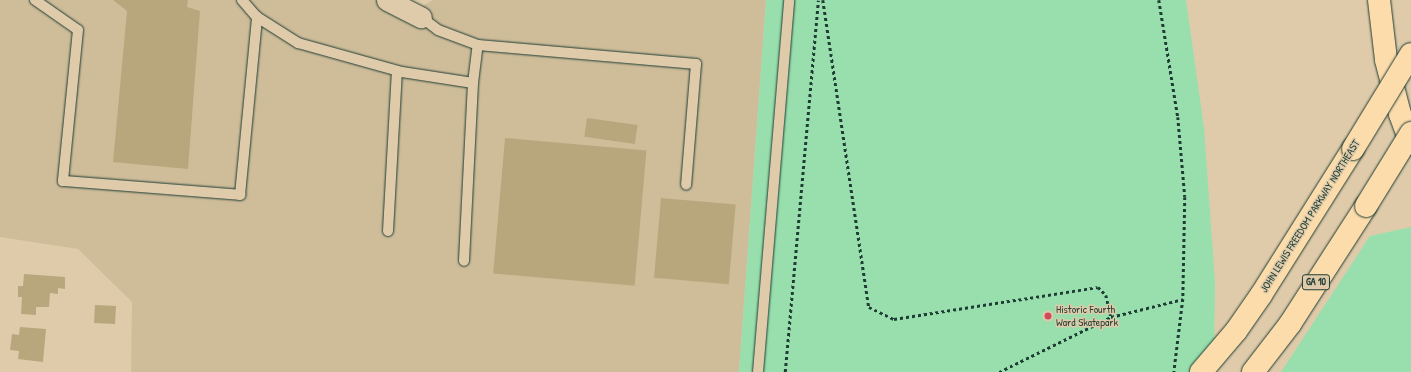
<!DOCTYPE html>
<style>
body{margin:0}
#map{position:relative;width:1411px;height:372px;overflow:hidden;background:#dfcbaa;font-family:"Patrick Hand",sans-serif}
div>[style]{position:absolute}
[style*='--x']{left:calc(var(--x)*1px);top:calc(var(--y)*1px);width:calc(var(--w)*1px);rotate:calc(var(--a)*1deg)}
.built>*{inset:0;background:#cfbd9a}
.green>*{inset:0;background:#98dfad}
.building>*{inset:0;background:#b8a77c;transform-origin:0 0}
.path>*{height:2.5px;margin-top:-1.25px;transform-origin:0;background:repeating-linear-gradient(90deg,#1f3d34 0 3px,transparent 0 6px)}
.roads{filter:drop-shadow(0 0 1px #1f3d34) drop-shadow(0 0 1px #1f3d34)}
.service>*{height:10px;margin:-5px;padding:0 5px;transform-origin:5px;border-radius:5px;background:#dfcbaa}
.minor>*{height:21px;margin:-10.5px;padding:0 10.5px;transform-origin:10.5px;border-radius:10.5px;background:#dfcbaa}
.trunk>*{height:22px;margin:-11px;padding:0 11px;transform-origin:11px;border-radius:11px;background:#fddcac}
.bridges{filter:drop-shadow(0 0 1px #1f3d34) drop-shadow(0 0 1px #1f3d34)}
.trunk-bridge>*{height:22px;margin:-11px;padding:0 11px;transform-origin:11px;border-radius:11px;background:#fddcac}
.dots>*{width:11px;height:11px;translate:-50% -50%;box-sizing:border-box;border:2px solid #dfcbaa;border-radius:50%}
span{translate:-50% -50%;white-space:nowrap;text-align:center;line-height:1.15;-webkit-text-stroke:3px #dfcbaa;paint-order:stroke}
.shield-label span{padding:1px 3px;background:#dfcbaa;border:1px solid;border-radius:3px;-webkit-text-stroke-width:0}
.shield-label{font-size:10px;color:#1f3d34;font-weight:700}
.street-label{font-size:11px;color:#1f3d34}
.poi-label{font-size:11px;color:#1f3d34}
.left{translate:0 -50%;text-align:left}
</style>
<div id="map">
<div class="built">
<i style="clip-path:polygon(0 0,382px 0,412px 12px,433px 0,766px 0,739px 372px,131px 372px,132px 302px,78px 249px,0 237px)"></i>
</div>
<div class="green">
<i style="clip-path:polygon(766px 0,1186px 0,1204px 128px,1215px 282px,1214px 372px,739px 372px)"></i>
<i style="clip-path:polygon(1411px 227px,1411px 372px,1281px 372px,1370px 236px)"></i>
</div>
<div class="building">
<i style="clip-path:polygon(113px 0,188px 0,187px 7px,200px 11px,188px 169px,113px 162px,127px 11px)"></i>
<i style="left:587px;top:118px;width:51px;height:19px;rotate:8deg"></i>
<i style="left:505px;top:138px;width:142px;height:136px;rotate:5deg"></i>
<i style="left:661px;top:198px;width:75px;height:80px;rotate:5deg"></i>
<i style="clip-path:polygon(24px 274px,65px 277px,65px 289px,58px 288px,58px 294px,50px 293px,49px 307px,36px 307px,36px 315px,21px 314px,22px 297px,18px 297px,18px 286px,23px 286px)"></i>
<i style="left:95px;top:305px;width:21px;height:18px;rotate:3deg"></i>
<i style="clip-path:polygon(20px 327px,46px 329px,43px 362px,18px 359px,19px 351px,10px 350px,12px 334px,19px 335px)"></i>
</div>
<div class="path">
<i style="--x:823;--y:0;--w:310;--a:81.5"></i>
<i style="--x:869;--y:307;--w:28;--a:26"></i>
<i style="--x:894;--y:319;--w:206;--a:-8.9"></i>
<i style="--x:1098;--y:287;--w:11;--a:45"></i>
<i style="--x:1106;--y:295;--w:23;--a:77"></i>
<i style="--x:1159;--y:0;--w:119;--a:80.8"></i>
<i style="--x:1178;--y:117;--w:80;--a:85"></i>
<i style="--x:1185;--y:197;--w:102;--a:91.1"></i>
<i style="--x:1183;--y:299;--w:74;--a:97"></i>
<i style="--x:785;--y:372;--w:373;--a:-84.9"></i>
<i style="--x:999;--y:372;--w:125;--a:-26.2"></i>
<i style="--x:1111;--y:317;--w:74;--a:-14"></i>
</div>
<div class="roads">
<div class="service">
<i style="--x:35;--y:0;--w:52;--a:34.9"></i>
<i style="--x:78;--y:30;--w:152;--a:95.7"></i>
<i style="--x:63;--y:181;--w:178;--a:4.5"></i>
<i style="--x:240;--y:195;--w:179;--a:-84.5"></i>
<i style="--x:242;--y:0;--w:23;--a:49"></i>
<i style="--x:257;--y:17;--w:49;--a:32.4"></i>
<i style="--x:298;--y:43;--w:108;--a:15.6"></i>
<i style="--x:402;--y:72;--w:72;--a:8.8"></i>
<i style="--x:473;--y:83;--w:178;--a:92.9"></i>
<i style="--x:421;--y:17;--w:21;--a:37"></i>
<i style="--x:438;--y:30;--w:43;--a:20.6"></i>
<i style="--x:478;--y:45;--w:219;--a:5"></i>
<i style="--x:696;--y:64;--w:121;--a:94.7"></i>
<i style="--x:473;--y:83;--w:38;--a:-83"></i>
<i style="--x:388;--y:231;--w:160;--a:-86.8"></i>
<i style="--x:758;--y:372;--w:373;--a:-85.2"></i>
</div>
<div class="minor">
<i style="--x:387;--y:0;--w:38;--a:27"></i>
</div>
<div class="trunk">
<i style="--x:1379;--y:0;--w:60;--a:83.3"></i>
<i style="--x:1386;--y:60;--w:56;--a:75.5"></i>
<i style="--x:1400;--y:114;--w:32;--a:70"></i>
<i style="--x:1201;--y:372;--w:54;--a:-49.5"></i>
<i style="--x:1236;--y:331;--w:44;--a:-55.2"></i>
<i style="--x:1261;--y:295;--w:173;--a:-57.8"></i>
<i style="--x:1253;--y:372;--w:61;--a:-52.4"></i>
<i style="--x:1290;--y:324;--w:140;--a:-57.2"></i>
</div>
</div>
<div class="bridges">
<div class="trunk-bridge">
<i style="--x:1353;--y:149;--w:111;--a:-58.6"></i>
<i style="--x:1366;--y:206;--w:86;--a:-58.3"></i>
</div>
</div>
<div class="dots">
<i style="left:1048px;top:316px;background:#d1495b"></i>
</div>
<div class="shield-label">
<span style="left:1316px;top:282px">GA 10</span>
</div>
<div class="street-label">
<span style="left:1310px;top:216px;rotate:-58deg">JOHN LEWIS FREEDOM PARKWAY NORTHEAST</span>
</div>
<div class="poi-label">
<span class="left" style="left:1056px;top:316px">Historic Fourth<br>Ward Skatepark</span>
</div>
</div>
